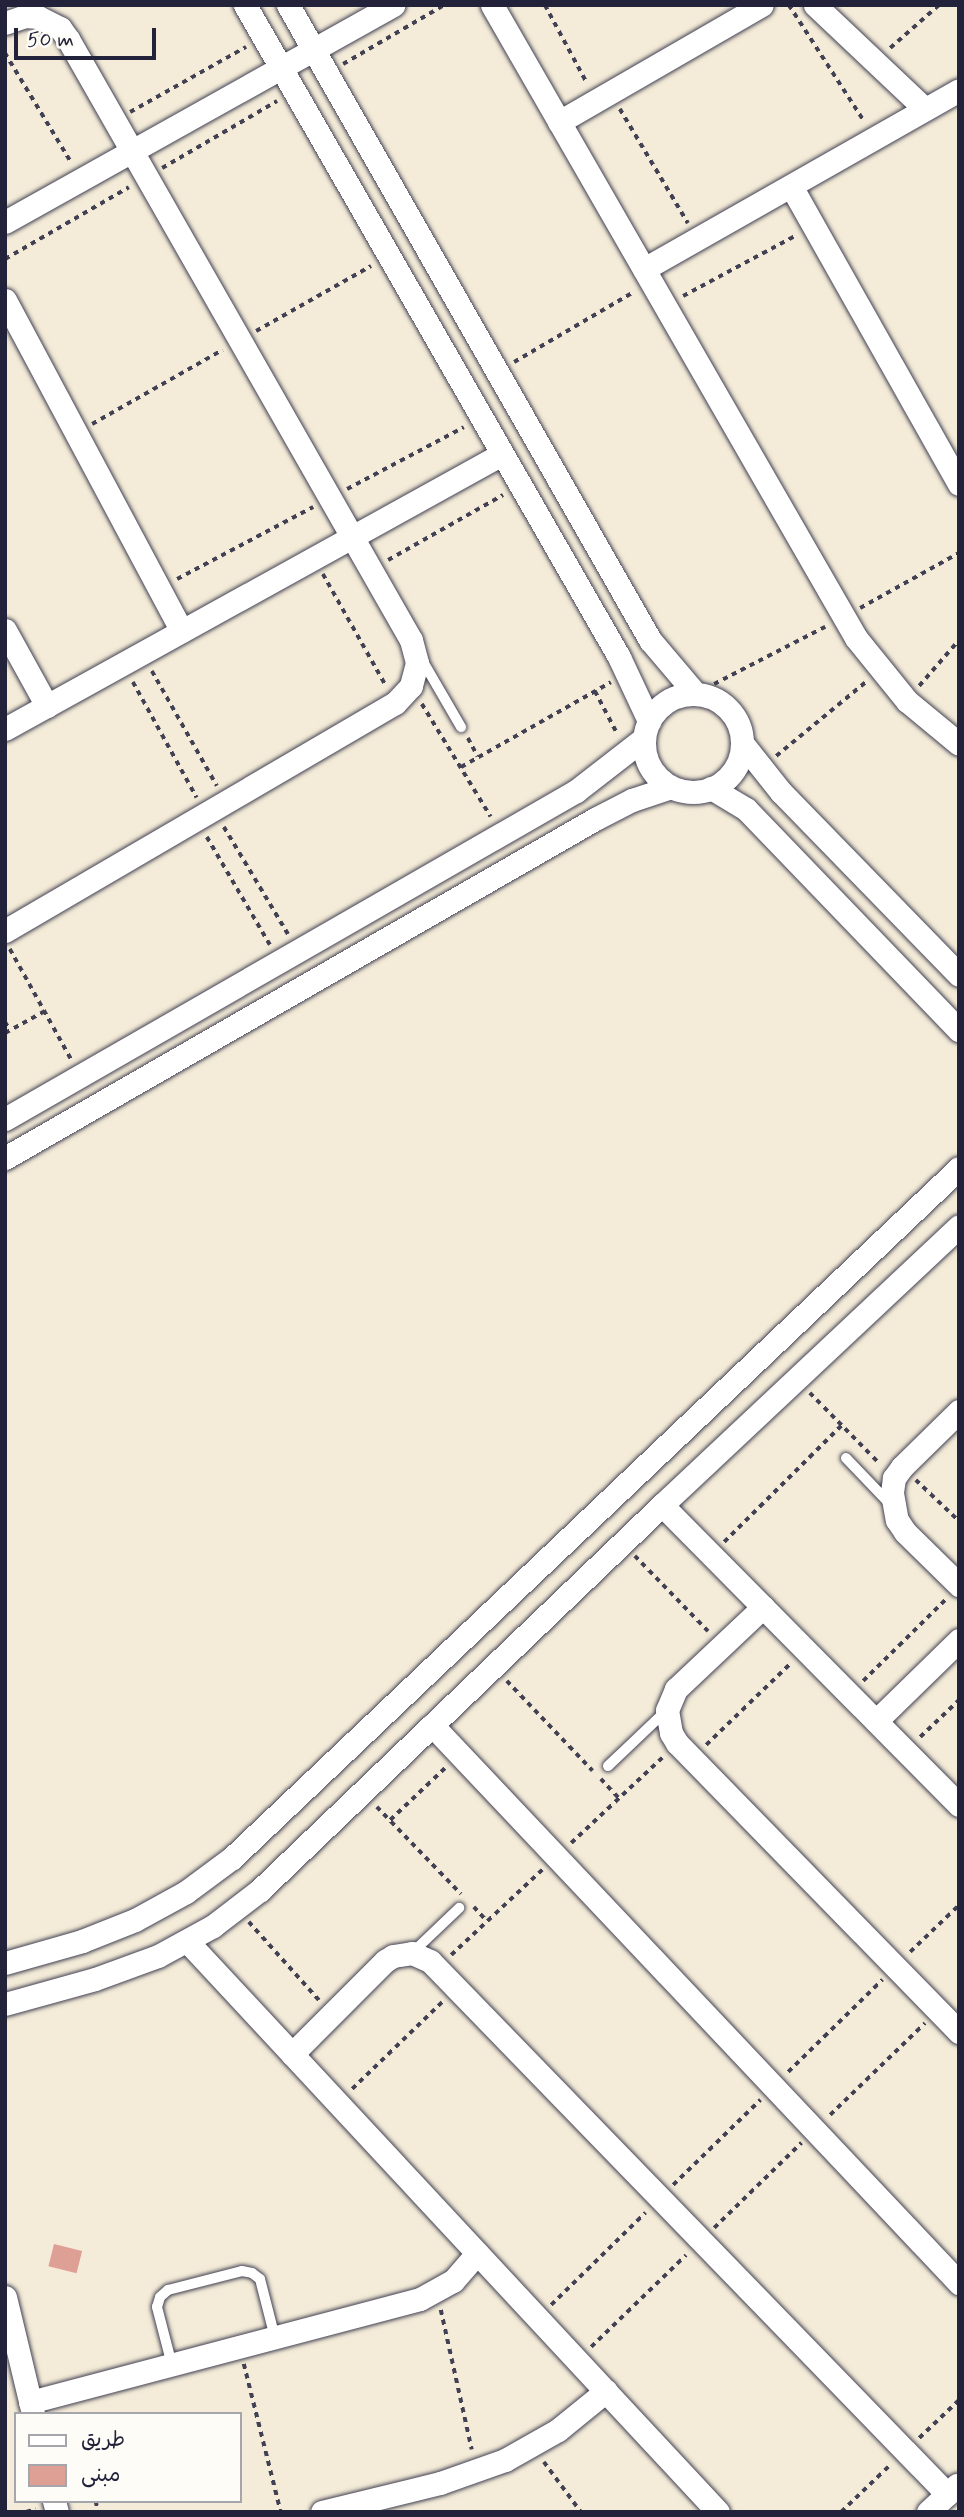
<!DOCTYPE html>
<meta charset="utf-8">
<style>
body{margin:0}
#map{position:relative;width:964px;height:2517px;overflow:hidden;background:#f4ecd8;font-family:Mynerve,"Playpen Sans Arabic",sans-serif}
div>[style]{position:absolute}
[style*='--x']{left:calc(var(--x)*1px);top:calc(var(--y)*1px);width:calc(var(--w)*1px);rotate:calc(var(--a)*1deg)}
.building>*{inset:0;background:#dea094;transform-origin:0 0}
.path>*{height:3.5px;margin-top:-1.75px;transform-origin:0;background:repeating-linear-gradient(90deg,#424053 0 5px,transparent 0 10px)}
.roads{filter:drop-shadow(0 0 2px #424053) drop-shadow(0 0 2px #424053)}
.lane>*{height:10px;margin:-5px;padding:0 5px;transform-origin:5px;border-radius:5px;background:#fff}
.street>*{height:23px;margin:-11.5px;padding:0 11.5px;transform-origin:11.5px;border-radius:11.5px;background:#fff}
.street>.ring{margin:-11.5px;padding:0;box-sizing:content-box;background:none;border:23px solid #fff;border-radius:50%}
span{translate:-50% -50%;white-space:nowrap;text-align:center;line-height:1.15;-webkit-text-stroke:6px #fdfcf7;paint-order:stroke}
.frame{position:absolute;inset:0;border:7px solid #22223b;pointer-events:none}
.legend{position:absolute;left:14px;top:2412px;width:228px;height:91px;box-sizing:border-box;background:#fdfcf7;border:2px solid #a5a5ac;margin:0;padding:9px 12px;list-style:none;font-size:21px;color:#22223b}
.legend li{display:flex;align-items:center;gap:14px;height:35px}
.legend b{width:35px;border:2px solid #a5a5ac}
.scale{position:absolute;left:14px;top:28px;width:142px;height:32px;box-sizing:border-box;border:4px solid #22223b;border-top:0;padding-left:9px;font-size:21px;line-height:24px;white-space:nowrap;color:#22223b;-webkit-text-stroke:5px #fdfcf7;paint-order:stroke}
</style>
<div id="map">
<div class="building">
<i style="left:54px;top:2244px;width:29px;height:23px;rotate:14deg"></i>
</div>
<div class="path">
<i style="--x:545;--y:5;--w:89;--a:61.7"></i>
<i style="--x:789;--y:5;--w:138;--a:57.1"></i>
<i style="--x:890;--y:48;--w:65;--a:-41.3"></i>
<i style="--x:5;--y:53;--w:127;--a:58.8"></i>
<i style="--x:343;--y:64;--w:117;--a:-30.3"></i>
<i style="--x:620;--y:109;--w:133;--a:59.2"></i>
<i style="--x:130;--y:112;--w:133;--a:-29.3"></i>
<i style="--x:162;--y:168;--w:133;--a:-30.2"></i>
<i style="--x:5;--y:259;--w:143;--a:-30.1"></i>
<i style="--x:683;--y:296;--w:129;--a:-28.2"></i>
<i style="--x:256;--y:331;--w:132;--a:-29.5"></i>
<i style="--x:514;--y:362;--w:139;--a:-30.3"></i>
<i style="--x:92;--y:424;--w:150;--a:-29.6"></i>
<i style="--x:347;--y:489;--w:132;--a:-27.9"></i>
<i style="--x:388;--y:560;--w:132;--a:-29.5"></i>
<i style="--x:323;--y:574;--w:129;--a:60.6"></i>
<i style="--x:177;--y:579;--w:154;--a:-27.9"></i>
<i style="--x:860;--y:608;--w:113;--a:-29.1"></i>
<i style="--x:152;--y:671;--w:132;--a:60.5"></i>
<i style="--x:133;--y:682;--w:132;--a:61.1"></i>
<i style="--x:714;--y:684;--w:125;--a:-27.2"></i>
<i style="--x:919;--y:686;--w:61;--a:-49"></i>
<i style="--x:595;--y:691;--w:47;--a:62.4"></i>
<i style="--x:422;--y:704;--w:132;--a:58.6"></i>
<i style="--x:468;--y:738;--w:21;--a:62"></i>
<i style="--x:776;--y:756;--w:118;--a:-39.5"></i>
<i style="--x:461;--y:767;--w:172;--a:-29.5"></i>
<i style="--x:224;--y:827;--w:125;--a:59.1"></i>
<i style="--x:207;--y:837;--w:125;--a:59.7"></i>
<i style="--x:10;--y:949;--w:126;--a:61"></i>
<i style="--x:5;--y:1022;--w:9;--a:58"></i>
<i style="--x:5;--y:1033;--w:46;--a:-28.8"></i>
<i style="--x:810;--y:1393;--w:100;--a:45.4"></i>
<i style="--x:916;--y:1480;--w:59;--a:43.6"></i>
<i style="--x:724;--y:1542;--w:166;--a:-44.8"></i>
<i style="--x:635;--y:1556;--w:105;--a:45.8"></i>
<i style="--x:507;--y:1681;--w:124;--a:46.3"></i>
<i style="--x:863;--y:1681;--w:115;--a:-44.6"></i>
<i style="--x:920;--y:1737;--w:54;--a:-43.5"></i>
<i style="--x:706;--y:1745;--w:118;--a:-44"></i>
<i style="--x:601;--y:1779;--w:26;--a:47"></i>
<i style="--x:377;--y:1807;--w:121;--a:46"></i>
<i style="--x:390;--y:1820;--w:76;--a:-43.4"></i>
<i style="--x:571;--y:1843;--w:126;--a:-43.1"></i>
<i style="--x:474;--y:1907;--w:19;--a:47"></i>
<i style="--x:249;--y:1922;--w:105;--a:48.1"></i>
<i style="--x:910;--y:1952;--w:68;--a:-43.8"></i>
<i style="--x:451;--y:1955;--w:126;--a:-43.1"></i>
<i style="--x:788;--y:2072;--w:132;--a:-44.4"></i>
<i style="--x:352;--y:2089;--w:125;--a:-44"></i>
<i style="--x:830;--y:2115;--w:132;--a:-44.1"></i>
<i style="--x:673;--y:2185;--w:122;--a:-44.3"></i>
<i style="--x:714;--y:2228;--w:122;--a:-44.3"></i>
<i style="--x:551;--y:2305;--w:132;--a:-44.4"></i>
<i style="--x:441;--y:2310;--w:143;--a:77.5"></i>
<i style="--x:591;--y:2347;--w:132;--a:-44.1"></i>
<i style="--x:244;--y:2364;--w:153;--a:76"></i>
<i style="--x:919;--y:2438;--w:55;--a:-43.5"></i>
<i style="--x:544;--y:2462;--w:62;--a:53.5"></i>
<i style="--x:96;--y:2501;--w:11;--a:80"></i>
<i style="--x:26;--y:2512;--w:10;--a:-17"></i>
<i style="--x:841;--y:2512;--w:68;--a:-43.8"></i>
</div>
<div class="roads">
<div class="lane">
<i style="--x:421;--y:658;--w:80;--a:59.9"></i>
<i style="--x:846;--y:1458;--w:65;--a:46.2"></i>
<i style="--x:608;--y:1766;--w:81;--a:-43.5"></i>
<i style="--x:413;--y:1952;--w:64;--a:-43.7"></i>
<i style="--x:172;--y:2365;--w:60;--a:-104.5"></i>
<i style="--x:157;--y:2307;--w:10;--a:-73"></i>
<i style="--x:160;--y:2297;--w:11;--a:-41"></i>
<i style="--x:168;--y:2290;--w:76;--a:-14.4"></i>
<i style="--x:242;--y:2271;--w:10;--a:11"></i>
<i style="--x:252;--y:2273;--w:10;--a:37"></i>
<i style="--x:260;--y:2279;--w:61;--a:75.7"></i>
</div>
<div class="street">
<i style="--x:245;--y:5;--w:752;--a:60.16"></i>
<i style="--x:619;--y:657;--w:71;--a:64.9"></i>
<i style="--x:288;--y:5;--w:731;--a:60.31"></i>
<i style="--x:650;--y:640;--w:70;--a:49.7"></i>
<i style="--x:492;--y:5;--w:730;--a:60.1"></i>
<i style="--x:856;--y:638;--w:81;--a:51"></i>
<i style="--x:907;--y:701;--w:67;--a:39.6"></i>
<i style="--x:815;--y:5;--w:151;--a:43.4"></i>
<i style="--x:5;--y:23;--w:21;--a:-19"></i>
<i style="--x:25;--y:16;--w:13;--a:4"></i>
<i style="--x:38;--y:17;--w:25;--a:27"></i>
<i style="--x:60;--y:28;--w:14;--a:54"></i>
<i style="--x:68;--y:39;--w:692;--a:60.29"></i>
<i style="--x:411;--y:640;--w:24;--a:75"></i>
<i style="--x:417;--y:663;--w:24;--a:105"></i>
<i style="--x:411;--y:686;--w:23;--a:133"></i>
<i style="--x:395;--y:703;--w:452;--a:149.7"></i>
<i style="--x:559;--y:122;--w:234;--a:-30"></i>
<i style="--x:791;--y:186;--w:342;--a:60.6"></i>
<i style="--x:5;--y:222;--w:445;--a:-29.2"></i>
<i style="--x:644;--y:269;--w:362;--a:-29.6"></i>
<i style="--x:5;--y:300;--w:375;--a:61.9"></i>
<i style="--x:5;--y:630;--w:87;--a:61.1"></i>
<i class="ring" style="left:644px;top:694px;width:75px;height:75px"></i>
<i style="--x:5;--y:729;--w:568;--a:-28.96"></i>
<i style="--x:742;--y:743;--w:63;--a:51.5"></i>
<i style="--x:781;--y:792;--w:255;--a:45.8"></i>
<i style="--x:711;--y:788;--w:41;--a:31"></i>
<i style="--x:746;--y:809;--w:307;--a:46.1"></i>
<i style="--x:5;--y:1119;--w:659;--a:-29.87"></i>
<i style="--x:576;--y:791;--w:85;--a:-37.8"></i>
<i style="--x:5;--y:1158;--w:680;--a:-29.88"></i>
<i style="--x:595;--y:819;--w:42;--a:-27.2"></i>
<i style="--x:632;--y:800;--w:41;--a:-18.4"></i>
<i style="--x:959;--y:1411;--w:80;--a:135.5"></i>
<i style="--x:902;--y:1467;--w:14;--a:126"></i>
<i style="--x:894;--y:1478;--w:15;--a:98"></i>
<i style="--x:892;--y:1493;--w:27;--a:80"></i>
<i style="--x:897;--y:1520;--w:14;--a:56"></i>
<i style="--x:905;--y:1532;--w:76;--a:44.5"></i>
<i style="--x:662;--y:1505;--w:422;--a:45.3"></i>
<i style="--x:763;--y:1607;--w:120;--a:136.7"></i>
<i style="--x:676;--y:1689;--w:23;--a:113"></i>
<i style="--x:667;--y:1710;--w:23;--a:80"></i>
<i style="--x:671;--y:1733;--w:12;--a:59"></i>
<i style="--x:677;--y:1743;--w:404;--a:45.7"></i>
<i style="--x:876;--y:1721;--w:116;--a:-44.3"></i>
<i style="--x:432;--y:1725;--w:768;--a:46.64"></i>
<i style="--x:187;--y:1941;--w:780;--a:47.08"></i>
<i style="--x:5;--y:1963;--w:80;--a:-15.9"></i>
<i style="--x:82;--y:1941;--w:57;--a:-21.6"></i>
<i style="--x:135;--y:1920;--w:58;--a:-28.8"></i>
<i style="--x:186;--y:1892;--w:57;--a:-36.5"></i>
<i style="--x:232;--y:1858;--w:1002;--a:-43.5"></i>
<i style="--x:5;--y:2004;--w:93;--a:-15.5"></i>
<i style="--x:95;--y:1979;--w:67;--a:-20.1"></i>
<i style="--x:158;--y:1956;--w:63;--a:-28.6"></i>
<i style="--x:213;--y:1926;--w:59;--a:-37.5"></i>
<i style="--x:260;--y:1890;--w:557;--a:-43.76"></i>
<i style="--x:662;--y:1505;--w:407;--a:-43.2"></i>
<i style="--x:292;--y:2054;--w:132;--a:-45"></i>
<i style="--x:385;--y:1961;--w:9;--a:-32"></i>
<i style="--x:393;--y:1956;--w:19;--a:-9"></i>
<i style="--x:412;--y:1953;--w:20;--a:24"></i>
<i style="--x:430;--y:1961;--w:743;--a:45.87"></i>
<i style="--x:5;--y:2297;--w:120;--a:76.5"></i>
<i style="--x:30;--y:2402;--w:403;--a:-14.8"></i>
<i style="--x:420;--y:2299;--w:38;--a:-29"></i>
<i style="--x:453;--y:2281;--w:37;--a:-49"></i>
<i style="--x:54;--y:2501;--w:11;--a:75"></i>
<i style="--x:322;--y:2512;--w:122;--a:-13.8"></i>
<i style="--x:440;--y:2483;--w:69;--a:-19.5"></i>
<i style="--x:505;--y:2460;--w:61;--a:-29.5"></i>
<i style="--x:558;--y:2430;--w:62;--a:-39.1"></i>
<i style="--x:928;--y:2512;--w:40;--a:-43"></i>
</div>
</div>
<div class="frame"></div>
<ul class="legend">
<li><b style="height:9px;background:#fff"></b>طريق</li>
<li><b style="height:19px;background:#dea094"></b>مبنى</li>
</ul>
<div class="scale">50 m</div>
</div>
